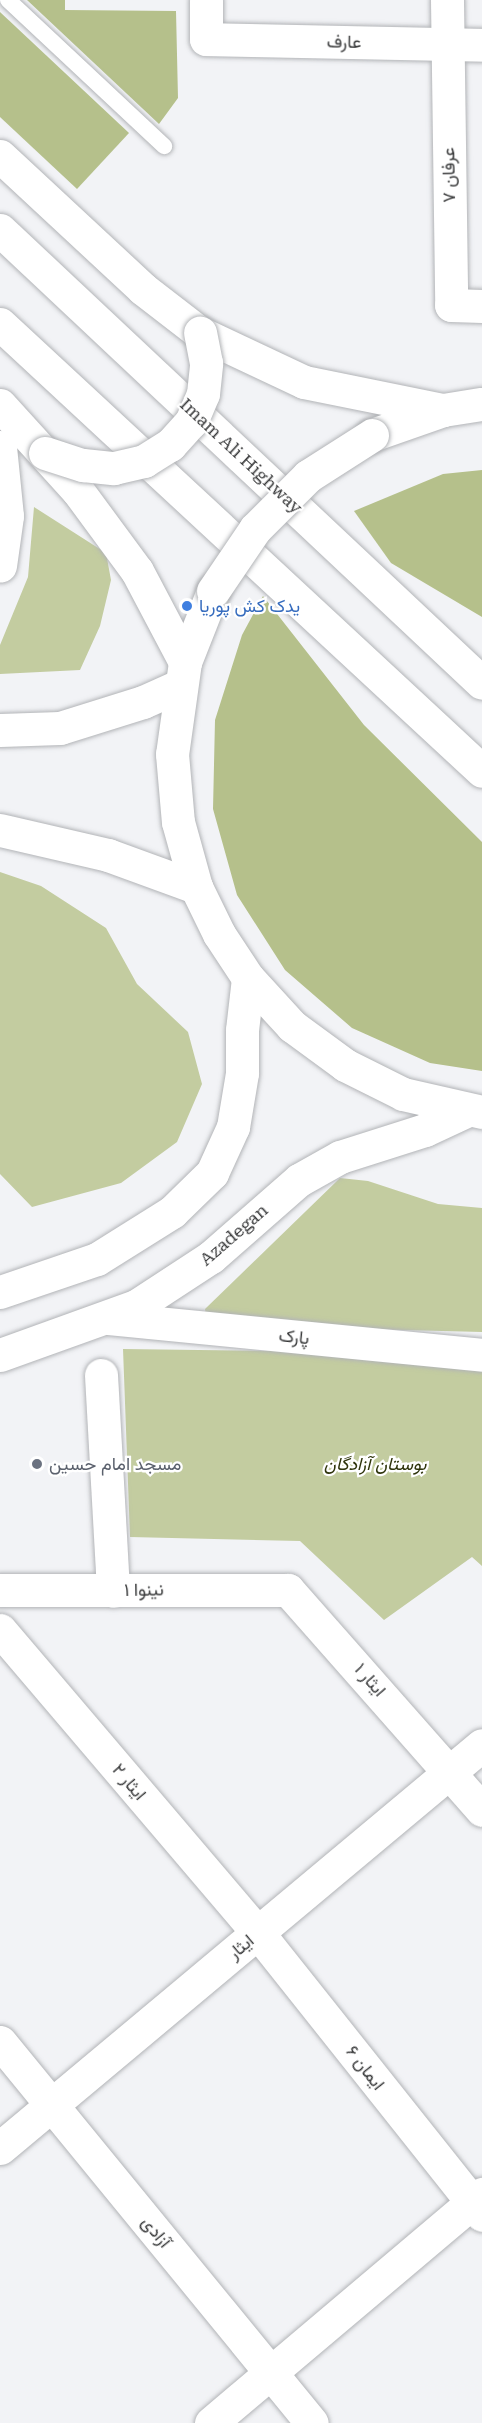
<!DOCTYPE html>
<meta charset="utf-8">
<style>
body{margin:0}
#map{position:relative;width:482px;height:2423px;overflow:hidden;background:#f2f3f6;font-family:"Roboto Serif",Vazirmatn,serif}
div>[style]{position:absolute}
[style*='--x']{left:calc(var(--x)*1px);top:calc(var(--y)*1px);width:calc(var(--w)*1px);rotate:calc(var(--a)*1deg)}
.green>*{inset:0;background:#c3cca0}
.forest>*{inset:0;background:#b5c08b}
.roads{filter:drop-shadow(0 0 2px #b2b4b7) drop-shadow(0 0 2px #b2b4b7)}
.lane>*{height:16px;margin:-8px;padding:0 8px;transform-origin:8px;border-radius:8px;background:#fff}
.street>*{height:33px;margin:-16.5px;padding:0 16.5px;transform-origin:16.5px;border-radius:16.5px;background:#fff}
.secondary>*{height:33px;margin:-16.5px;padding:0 16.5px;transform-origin:16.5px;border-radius:16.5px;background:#fff}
.highway>*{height:33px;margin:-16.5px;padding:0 16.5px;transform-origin:16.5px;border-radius:16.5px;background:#fff}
.bridges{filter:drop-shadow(0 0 2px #b2b4b7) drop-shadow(0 0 2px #b2b4b7)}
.secondary-bridge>*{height:33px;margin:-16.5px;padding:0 16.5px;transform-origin:16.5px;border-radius:16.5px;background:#fff}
.dots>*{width:16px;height:16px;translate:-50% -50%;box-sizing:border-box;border:3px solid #fff;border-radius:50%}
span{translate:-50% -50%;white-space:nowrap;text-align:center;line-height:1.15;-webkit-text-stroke:4.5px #fff;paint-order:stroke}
.street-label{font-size:18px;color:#38393a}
.shop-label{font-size:18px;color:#366cbe}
.left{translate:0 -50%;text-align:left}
.worship-label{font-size:18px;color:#5b616d}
.park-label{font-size:18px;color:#2e340b;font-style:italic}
</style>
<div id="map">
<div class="green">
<i style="clip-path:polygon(34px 507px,106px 553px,111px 580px,100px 626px,80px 670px,0 674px,0 645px,28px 577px)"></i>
<i style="clip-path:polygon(0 872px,41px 886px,106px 928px,137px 984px,188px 1032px,202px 1084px,177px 1142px,121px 1183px,32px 1207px,0 1174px)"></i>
<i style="clip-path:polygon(340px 1178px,368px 1181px,438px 1204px,482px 1208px,482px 1332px,207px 1325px,205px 1309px)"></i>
<i style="clip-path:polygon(123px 1349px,344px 1352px,482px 1370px,482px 1566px,472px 1557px,384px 1620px,300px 1541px,130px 1537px)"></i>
</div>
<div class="forest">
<i style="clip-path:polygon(27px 0,65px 0,65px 10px,176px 11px,178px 98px,159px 124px)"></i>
<i style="clip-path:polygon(0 12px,129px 133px,77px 189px,0 117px)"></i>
<i style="clip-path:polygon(482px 470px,482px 617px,391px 563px,354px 511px,443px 474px)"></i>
<i style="clip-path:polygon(263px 596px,364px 725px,482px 842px,482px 1071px,430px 1063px,352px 1028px,285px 970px,237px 895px,213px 809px,215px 720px,242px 635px)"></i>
</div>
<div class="roads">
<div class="lane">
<i style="--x:8;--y:0;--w:214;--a:43.1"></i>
</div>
<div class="street">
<i style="--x:206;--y:0;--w:39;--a:90"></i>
<i style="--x:447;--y:0;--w:305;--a:89.2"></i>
<i style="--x:451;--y:305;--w:31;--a:2"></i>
<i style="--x:107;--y:1318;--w:377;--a:5.6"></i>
<i style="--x:101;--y:1375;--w:216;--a:86.8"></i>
<i style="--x:0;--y:1590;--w:288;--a:0"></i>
<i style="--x:288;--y:1590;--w:293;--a:48.6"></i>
<i style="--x:0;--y:1630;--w:398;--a:49.6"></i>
<i style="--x:258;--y:1933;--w:360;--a:51.5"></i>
<i style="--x:0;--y:2042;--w:492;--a:50.7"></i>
<i style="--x:0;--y:2148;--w:628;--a:-39.9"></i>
<i style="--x:211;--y:2423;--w:355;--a:-40.2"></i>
</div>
<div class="secondary">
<i style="--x:206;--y:39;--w:276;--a:1.2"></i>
<i style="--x:0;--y:156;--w:195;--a:42.9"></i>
<i style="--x:143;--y:289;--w:72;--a:37.7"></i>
<i style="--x:200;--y:333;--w:115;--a:25.2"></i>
<i style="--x:304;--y:382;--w:142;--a:11.4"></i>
<i style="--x:0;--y:405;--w:116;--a:47.8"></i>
<i style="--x:78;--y:491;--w:99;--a:53.6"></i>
<i style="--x:137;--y:571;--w:103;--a:62.2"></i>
<i style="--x:372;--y:435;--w:75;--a:-19.4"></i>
<i style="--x:443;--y:410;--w:39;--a:-9"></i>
<i style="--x:0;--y:447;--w:69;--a:84.2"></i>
<i style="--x:7;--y:516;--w:50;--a:98"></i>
<i style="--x:213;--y:591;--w:76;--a:111.5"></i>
<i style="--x:185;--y:662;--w:93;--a:98"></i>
<i style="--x:172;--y:754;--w:68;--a:85"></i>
<i style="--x:178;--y:822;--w:67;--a:74.5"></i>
<i style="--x:196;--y:887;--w:52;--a:63.9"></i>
<i style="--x:219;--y:934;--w:53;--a:56.6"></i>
<i style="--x:248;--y:978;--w:65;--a:47.5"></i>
<i style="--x:292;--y:1026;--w:66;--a:36.3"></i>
<i style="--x:345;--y:1065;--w:65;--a:26.6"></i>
<i style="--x:403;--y:1094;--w:81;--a:12.8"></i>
<i style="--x:0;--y:730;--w:60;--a:-1.9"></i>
<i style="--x:60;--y:728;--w:87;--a:-17.4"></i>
<i style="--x:143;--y:702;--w:39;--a:-24"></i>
<i style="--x:0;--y:830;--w:111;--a:13"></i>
<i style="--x:108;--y:855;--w:94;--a:20"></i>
<i style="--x:0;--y:1292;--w:102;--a:-18.8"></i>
<i style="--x:97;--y:1259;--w:89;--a:-32.1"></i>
<i style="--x:172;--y:1212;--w:56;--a:-44.3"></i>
<i style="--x:212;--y:1173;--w:51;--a:-65.5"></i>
<i style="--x:233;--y:1127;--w:55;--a:-80.5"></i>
<i style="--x:242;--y:1073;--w:43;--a:-90"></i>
<i style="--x:242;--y:1030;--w:52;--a:-83.4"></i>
<i style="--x:0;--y:1355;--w:145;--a:-19.8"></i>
<i style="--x:136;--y:1306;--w:90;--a:-33.2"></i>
<i style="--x:211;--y:1257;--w:117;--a:-41.2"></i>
<i style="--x:299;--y:1180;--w:47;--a:-29.3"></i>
<i style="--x:340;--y:1157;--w:89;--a:-17.6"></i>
<i style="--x:425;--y:1130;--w:45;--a:-24.9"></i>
</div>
<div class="highway">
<i style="--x:0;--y:230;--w:661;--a:43.22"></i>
<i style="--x:0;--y:324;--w:657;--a:42.84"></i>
</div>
</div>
<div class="bridges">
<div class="secondary-bridge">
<i style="--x:45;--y:453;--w:40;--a:18"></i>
<i style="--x:83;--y:465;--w:31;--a:6"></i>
<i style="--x:114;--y:468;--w:31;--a:-13"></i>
<i style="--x:144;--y:461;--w:31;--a:-32"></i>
<i style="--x:170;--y:445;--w:31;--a:-48"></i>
<i style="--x:191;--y:422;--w:30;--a:-67"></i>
<i style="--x:203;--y:394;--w:31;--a:-84"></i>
<i style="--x:206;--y:363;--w:31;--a:-101"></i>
<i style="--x:213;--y:591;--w:75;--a:-55.9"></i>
<i style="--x:255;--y:529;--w:75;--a:-45"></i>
<i style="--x:308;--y:476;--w:76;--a:-32.6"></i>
</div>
</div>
<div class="dots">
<i style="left:187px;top:606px;background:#3f7fe0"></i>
<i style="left:37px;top:1464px;background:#6b7280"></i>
</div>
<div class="street-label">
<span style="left:344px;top:42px;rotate:1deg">عارف</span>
<span style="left:449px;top:175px;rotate:-91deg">عرفان ۷</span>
<span style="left:241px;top:456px;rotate:43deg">Imam Ali Highway</span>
<span style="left:234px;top:1235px;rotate:-41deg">Azadegan</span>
<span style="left:294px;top:1337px;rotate:6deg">پارک</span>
<span style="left:144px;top:1590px;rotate:-1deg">نینوا ۱</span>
<span style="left:370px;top:1680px;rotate:49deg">ایثار ۱</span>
<span style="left:129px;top:1782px;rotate:50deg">ایثار ۲</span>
<span style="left:241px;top:1947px;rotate:-40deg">ایثار</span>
<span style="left:365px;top:2068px;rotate:52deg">ایمان ۶</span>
<span style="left:156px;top:2232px;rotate:51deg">آزادی</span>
</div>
<div class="shop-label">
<span class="left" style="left:199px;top:606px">یدک کش پوریا</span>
</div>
<div class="worship-label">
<span class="left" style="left:49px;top:1464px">مسجد امام حسین</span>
</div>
<div class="park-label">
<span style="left:375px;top:1464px">بوستان آزادگان</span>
</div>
</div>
